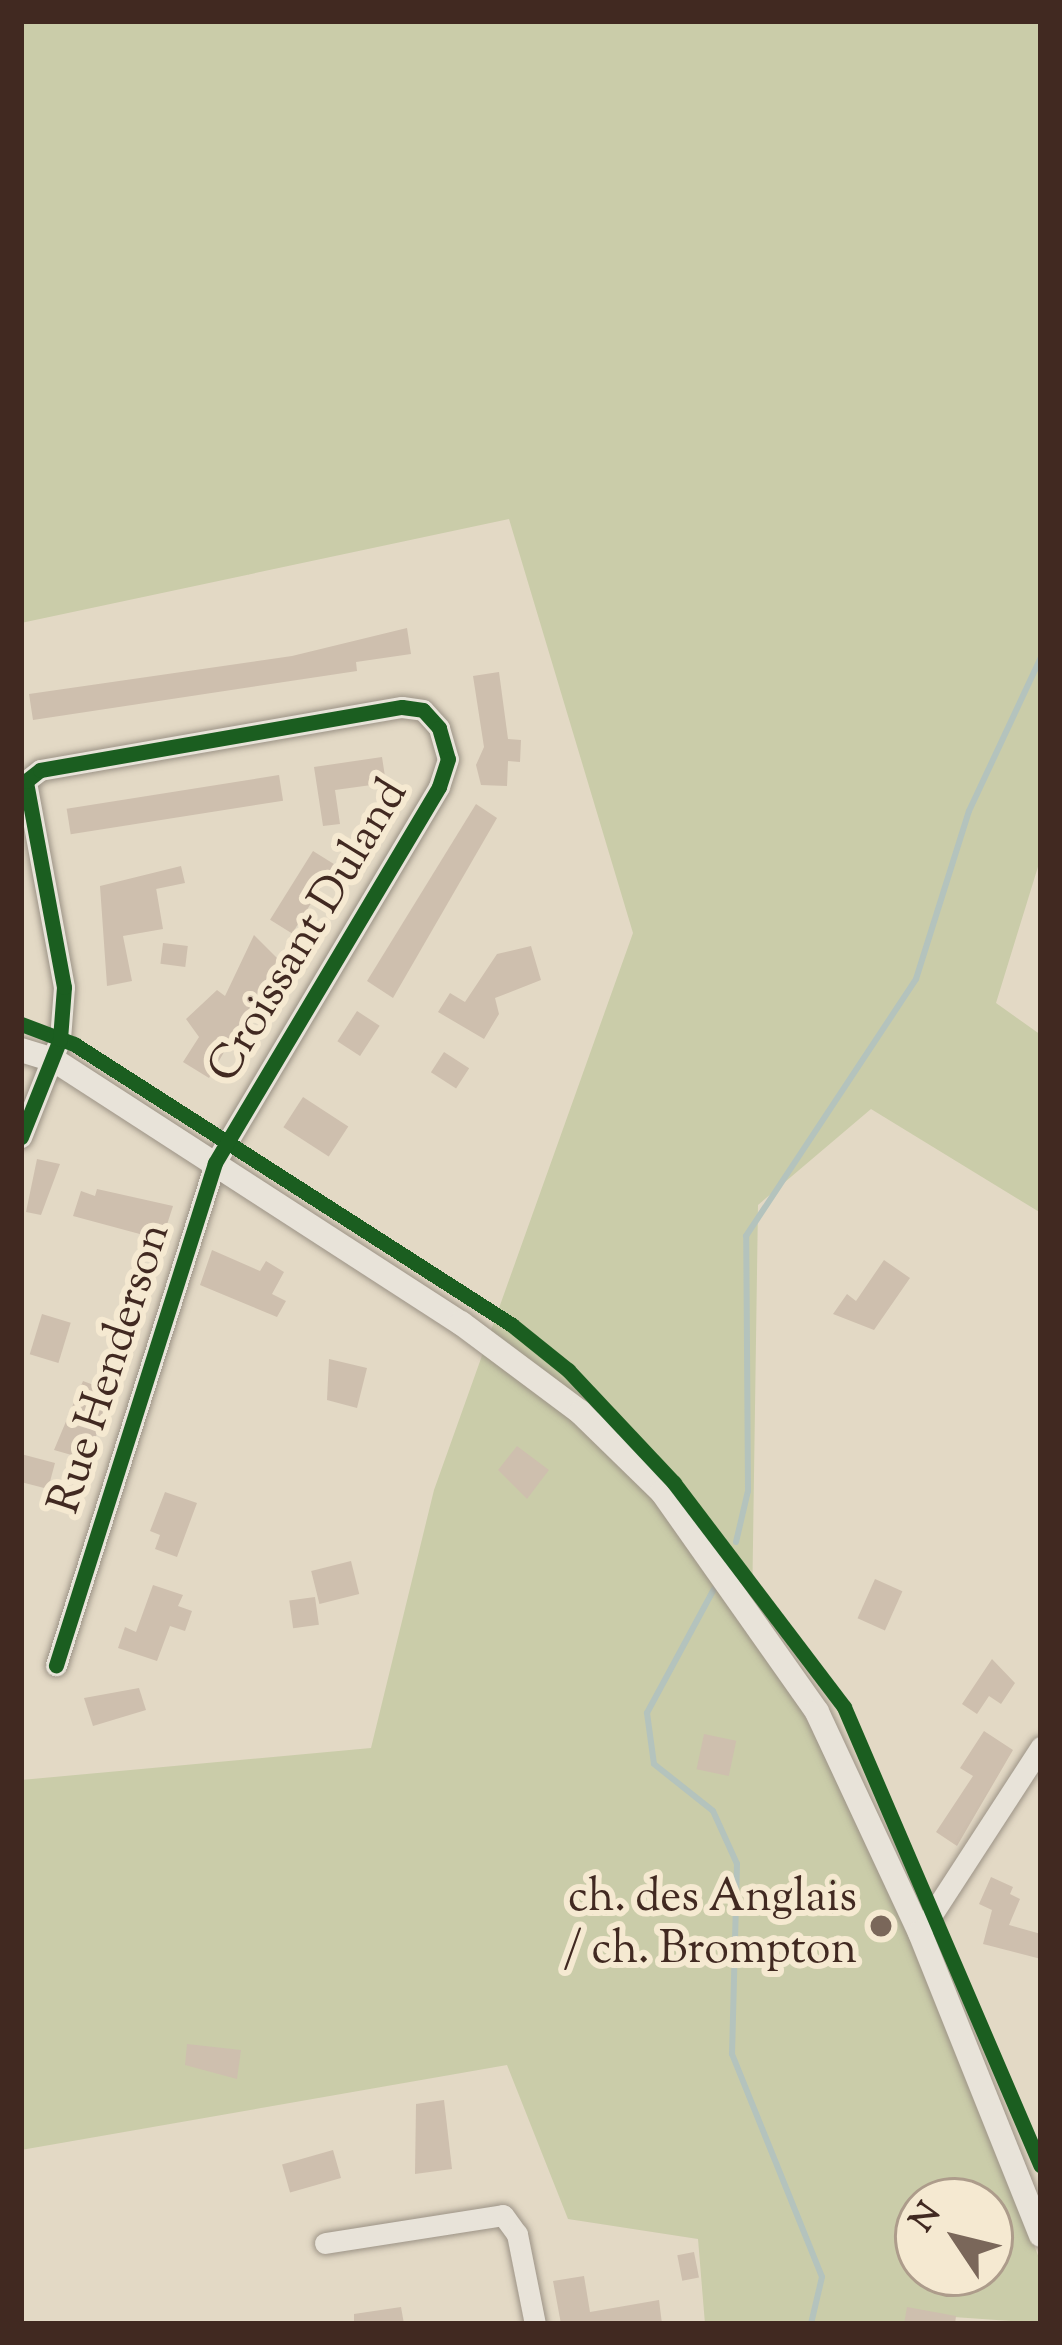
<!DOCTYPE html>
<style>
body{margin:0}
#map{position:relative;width:1062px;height:2345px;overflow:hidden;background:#e3d9c5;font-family:"Sorts Mill Goudy",serif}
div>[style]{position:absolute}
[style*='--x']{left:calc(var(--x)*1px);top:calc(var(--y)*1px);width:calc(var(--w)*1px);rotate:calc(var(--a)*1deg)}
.green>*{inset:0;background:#cacca9}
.stream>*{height:6px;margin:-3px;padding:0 3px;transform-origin:3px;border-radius:3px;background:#b4c3bd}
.building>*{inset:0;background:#cebfae;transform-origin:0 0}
.roads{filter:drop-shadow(0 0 3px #9c9386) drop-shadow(0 0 3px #9c9386)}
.minor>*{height:21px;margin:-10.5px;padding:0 10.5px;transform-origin:10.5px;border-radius:10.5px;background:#e8e3d9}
.tertiary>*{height:24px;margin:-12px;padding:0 12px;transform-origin:12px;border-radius:12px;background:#e8e3d9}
.cycleway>*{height:15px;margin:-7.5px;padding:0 7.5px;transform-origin:7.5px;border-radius:7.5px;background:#1b5e20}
.dots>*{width:33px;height:33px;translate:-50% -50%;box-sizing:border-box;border:6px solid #f5e9d1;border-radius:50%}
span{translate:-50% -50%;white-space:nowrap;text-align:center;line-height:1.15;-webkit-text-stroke:12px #f5e9d1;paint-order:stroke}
.street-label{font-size:45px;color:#412921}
.poi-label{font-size:45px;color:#412921}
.right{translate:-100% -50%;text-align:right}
.frame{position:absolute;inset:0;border:24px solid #412921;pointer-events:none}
.north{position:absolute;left:894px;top:2177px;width:120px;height:120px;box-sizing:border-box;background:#f5e9d1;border:3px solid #ad9c8b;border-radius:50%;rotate:305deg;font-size:33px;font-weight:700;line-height:48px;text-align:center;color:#412921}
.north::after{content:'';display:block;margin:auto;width:42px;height:54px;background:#7a675a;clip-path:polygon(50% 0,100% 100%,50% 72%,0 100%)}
</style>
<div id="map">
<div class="green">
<i style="clip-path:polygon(evenodd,21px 21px,1041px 21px,1041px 857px,996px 1003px,1041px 1035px,1041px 1213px,871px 1109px,758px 1205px,752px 1611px,906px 1918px,1041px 2263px,1041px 2323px,925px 2315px,924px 2324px,705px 2324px,698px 2239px,568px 2219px,507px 2065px,21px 2150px,21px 1780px,371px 1748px,434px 1490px,633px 933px,509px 519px,21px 623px,21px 21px,918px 2201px,990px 2201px,990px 2273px,918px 2273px,918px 2201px)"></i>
</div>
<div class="stream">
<i style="--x:736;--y:1542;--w:52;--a:-76.8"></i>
<i style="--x:748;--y:1491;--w:255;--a:-90.4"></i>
<i style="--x:746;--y:1236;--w:308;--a:-56.5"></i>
<i style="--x:916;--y:979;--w:176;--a:-72.5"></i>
<i style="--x:969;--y:811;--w:170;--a:-64.9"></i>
<i style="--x:714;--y:1589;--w:141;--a:118.4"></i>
<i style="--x:647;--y:1713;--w:51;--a:82.2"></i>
<i style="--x:654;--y:1764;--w:75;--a:38.5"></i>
<i style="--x:713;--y:1811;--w:58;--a:65.6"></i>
<i style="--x:737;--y:1864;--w:190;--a:91.5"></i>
<i style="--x:732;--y:2054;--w:240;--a:68"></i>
<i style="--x:822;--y:2277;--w:48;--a:103.2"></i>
</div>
<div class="building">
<i style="clip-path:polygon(407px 628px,411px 654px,356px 662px,357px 671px,33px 720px,29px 694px,292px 656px)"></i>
<i style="clip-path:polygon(499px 672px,508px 739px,521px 740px,520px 762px,508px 761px,507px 786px,481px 785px,476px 765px,484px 747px,473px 676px)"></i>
<i style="clip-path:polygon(382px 757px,386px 783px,335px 790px,340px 824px,323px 826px,314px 767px)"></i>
<i style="left:279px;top:775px;width:26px;height:215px;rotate:81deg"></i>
<i style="clip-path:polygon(476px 804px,497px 818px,393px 998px,367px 981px)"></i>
<i style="left:313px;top:851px;width:26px;height:81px;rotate:32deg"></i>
<i style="clip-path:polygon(181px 866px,185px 883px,156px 889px,155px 882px,163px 929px,123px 936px,132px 981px,107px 986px,100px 886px)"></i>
<i style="clip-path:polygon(254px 935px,278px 959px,209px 1078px,183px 1062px,199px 1037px,186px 1019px,217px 990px,225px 996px)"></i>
<i style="left:163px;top:943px;width:25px;height:21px;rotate:7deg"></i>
<i style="clip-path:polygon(531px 946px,541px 980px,495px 998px,499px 1014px,484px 1039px,438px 1012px,450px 993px,465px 1002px,497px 954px)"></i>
<i style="left:357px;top:1011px;width:27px;height:36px;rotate:33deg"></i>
<i style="left:444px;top:1052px;width:30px;height:24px;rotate:33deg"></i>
<i style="left:303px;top:1097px;width:54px;height:36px;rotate:33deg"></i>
<i style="clip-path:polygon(37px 1159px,60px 1164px,41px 1215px,26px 1212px)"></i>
<i style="clip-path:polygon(97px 1189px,173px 1206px,162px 1240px,73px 1216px,81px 1191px,95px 1196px)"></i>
<i style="clip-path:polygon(212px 1250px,260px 1271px,266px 1261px,284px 1272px,272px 1294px,286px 1301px,277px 1317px,200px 1285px)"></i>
<i style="clip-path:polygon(884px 1260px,910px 1278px,874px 1330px,833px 1314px,847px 1294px,856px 1301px)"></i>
<i style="left:42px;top:1314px;width:30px;height:42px;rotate:17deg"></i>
<i style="clip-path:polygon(329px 1359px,367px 1368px,357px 1408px,327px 1400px)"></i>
<i style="clip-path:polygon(83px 1381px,118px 1394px,109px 1419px,102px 1416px,89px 1460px,54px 1450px)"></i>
<i style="clip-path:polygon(517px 1446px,549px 1470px,527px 1499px,498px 1470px)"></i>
<i style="clip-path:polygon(21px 1454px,55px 1463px,48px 1489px,21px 1482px)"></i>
<i style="clip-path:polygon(165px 1492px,197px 1503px,177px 1557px,155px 1549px,160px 1535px,150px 1531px)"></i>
<i style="left:351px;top:1561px;width:34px;height:41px;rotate:76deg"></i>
<i style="left:875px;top:1579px;width:30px;height:43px;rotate:24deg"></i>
<i style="clip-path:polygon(153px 1585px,183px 1595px,178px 1606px,192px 1611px,185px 1631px,170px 1626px,157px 1661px,118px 1648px,125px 1627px,136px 1632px)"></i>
<i style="left:315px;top:1597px;width:28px;height:26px;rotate:82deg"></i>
<i style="clip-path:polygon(992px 1659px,1015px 1683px,1001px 1704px,989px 1696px,977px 1714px,962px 1704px)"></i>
<i style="clip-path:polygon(139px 1688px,146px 1710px,93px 1726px,84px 1698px)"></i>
<i style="clip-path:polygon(984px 1731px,1013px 1750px,957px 1846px,936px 1832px,973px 1776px,960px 1768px)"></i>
<i style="left:704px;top:1734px;width:33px;height:36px;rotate:12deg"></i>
<i style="clip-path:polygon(991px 1877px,1013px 1887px,1010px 1894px,1020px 1899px,1009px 1925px,1041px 1934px,1041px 1959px,983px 1944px,992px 1910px,979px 1904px)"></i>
<i style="clip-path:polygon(187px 2044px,241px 2050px,237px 2079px,185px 2065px)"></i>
<i style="clip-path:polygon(444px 2100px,452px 2169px,415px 2174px,416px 2104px)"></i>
<i style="left:333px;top:2150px;width:29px;height:53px;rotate:74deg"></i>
<i style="left:694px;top:2252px;width:26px;height:17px;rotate:79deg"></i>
<i style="clip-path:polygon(584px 2276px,590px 2312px,659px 2300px,662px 2324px,561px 2324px,553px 2281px)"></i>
<i style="clip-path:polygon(401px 2307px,404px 2324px,354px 2324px,354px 2314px)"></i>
<i style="clip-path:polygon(907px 2307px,956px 2316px,955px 2324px,904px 2324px)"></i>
</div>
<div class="roads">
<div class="minor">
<i style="--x:21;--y:1137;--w:105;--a:-68.3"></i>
<i style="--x:60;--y:1039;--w:52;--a:-85.6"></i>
<i style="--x:64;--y:987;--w:209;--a:-100.5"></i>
<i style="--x:26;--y:781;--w:18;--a:-38"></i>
<i style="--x:40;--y:770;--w:367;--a:-9.9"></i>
<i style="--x:402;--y:707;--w:21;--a:8"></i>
<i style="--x:423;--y:710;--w:24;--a:48"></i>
<i style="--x:439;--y:728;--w:32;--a:74"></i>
<i style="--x:448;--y:759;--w:29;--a:108"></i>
<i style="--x:439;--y:787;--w:438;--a:120.8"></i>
<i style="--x:215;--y:1163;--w:527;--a:107.57"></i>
<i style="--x:920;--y:1933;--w:222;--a:-57"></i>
<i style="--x:325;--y:2243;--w:180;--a:-8.9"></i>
<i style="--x:503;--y:2215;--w:24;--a:54"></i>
<i style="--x:517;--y:2234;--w:92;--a:78.7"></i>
</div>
<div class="tertiary">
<i style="--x:21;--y:1050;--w:34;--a:17"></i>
<i style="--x:54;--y:1060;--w:485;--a:32.9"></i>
<i style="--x:461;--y:1323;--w:149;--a:36.8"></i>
<i style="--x:580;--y:1412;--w:115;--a:44.3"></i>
<i style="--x:662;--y:1492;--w:269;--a:54.8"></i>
<i style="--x:817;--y:1712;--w:244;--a:65"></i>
<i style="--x:920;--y:1933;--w:325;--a:68.2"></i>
</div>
</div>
<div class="cycleway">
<i style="--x:21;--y:1024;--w:57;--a:20.7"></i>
<i style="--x:74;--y:1044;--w:520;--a:32.68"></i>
<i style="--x:512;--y:1325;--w:72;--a:38.8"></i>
<i style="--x:568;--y:1370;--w:155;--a:46.8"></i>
<i style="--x:674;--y:1483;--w:281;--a:52.8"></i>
<i style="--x:844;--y:1707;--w:499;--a:66.8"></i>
<i style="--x:21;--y:1137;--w:105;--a:-68.3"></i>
<i style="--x:60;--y:1039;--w:52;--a:-85.6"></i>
<i style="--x:64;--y:987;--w:209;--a:-100.5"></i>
<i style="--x:26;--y:781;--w:18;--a:-38"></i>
<i style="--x:40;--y:770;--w:367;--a:-9.9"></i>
<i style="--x:402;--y:707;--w:21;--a:8"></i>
<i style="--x:423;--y:710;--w:24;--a:48"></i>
<i style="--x:439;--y:728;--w:32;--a:74"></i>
<i style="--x:448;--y:759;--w:29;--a:108"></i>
<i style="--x:439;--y:787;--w:438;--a:120.8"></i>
<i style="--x:215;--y:1163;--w:527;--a:107.57"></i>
</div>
<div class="dots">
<i style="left:881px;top:1926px;background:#7a675a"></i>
</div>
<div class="street-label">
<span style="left:310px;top:932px;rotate:-59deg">Croissant Duland</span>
<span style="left:112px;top:1369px;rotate:-72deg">Rue Henderson</span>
</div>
<div class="poi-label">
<span class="right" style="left:857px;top:1926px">ch. des Anglais<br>/ ch. Brompton</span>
</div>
<div class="frame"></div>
<div class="north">N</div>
</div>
